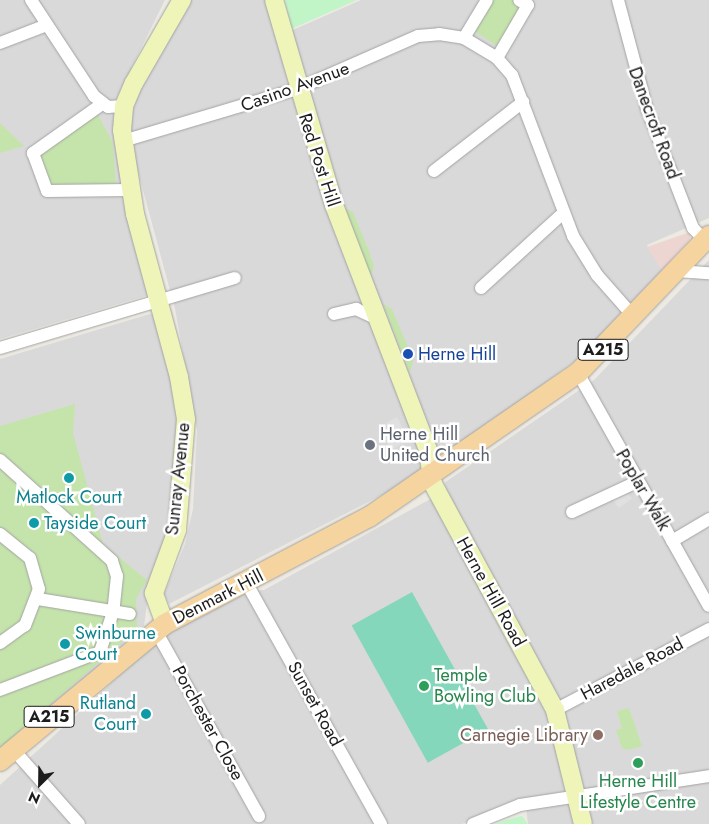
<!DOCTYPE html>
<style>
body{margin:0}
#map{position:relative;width:709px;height:824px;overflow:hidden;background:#edeae3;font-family:Jost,sans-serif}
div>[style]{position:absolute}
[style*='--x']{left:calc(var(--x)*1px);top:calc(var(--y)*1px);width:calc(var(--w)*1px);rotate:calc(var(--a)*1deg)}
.residential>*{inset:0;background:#dad9d9}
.commercial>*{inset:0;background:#edd5d2}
.grass>*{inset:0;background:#c5e4ab}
.park>*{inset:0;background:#c1f5c8}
.pitch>*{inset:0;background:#85d7bb;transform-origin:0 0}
.parking>*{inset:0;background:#e0e0e0;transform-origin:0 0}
.roads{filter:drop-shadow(0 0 1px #a3a3a3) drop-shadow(0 0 1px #a3a3a3)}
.street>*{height:12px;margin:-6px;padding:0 6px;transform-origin:6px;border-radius:6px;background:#fff}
.secondary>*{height:18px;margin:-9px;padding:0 9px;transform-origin:9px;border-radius:9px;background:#eff5b9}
.primary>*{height:20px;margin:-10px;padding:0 10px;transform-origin:10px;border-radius:10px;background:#f5d49f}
.dots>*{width:14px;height:14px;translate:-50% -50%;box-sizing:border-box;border:2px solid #fff;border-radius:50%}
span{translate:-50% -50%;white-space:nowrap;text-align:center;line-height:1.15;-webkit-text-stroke:5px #fff;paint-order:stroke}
.shield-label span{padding:1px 4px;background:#fff;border:1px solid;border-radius:4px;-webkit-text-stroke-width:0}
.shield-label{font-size:16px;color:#1c1c1c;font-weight:700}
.street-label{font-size:18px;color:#1c1c1c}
.transit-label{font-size:18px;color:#164399}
.left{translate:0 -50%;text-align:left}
.worship-label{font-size:18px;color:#5b616d}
.culture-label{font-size:18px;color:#0d838f}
.right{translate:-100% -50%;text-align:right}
.leisure-label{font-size:18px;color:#27864d}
.education-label{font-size:18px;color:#785e54}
.north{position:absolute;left:15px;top:759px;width:50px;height:50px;-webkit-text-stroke:4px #fff;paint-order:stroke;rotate:203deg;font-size:14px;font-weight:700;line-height:20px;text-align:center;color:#1c1c1c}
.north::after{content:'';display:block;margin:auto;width:18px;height:22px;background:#1c1c1c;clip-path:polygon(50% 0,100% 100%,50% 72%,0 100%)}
</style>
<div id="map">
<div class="residential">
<i style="clip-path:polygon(0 0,165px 0,117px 97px,114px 126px,152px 294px,0 339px)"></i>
<i style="clip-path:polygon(187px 0,277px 0,286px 33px,361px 0,709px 0,709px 218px,647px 245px,662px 270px,580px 357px,419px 476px,169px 604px,164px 594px,185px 544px,193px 509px,197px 430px,175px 309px,129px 138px,130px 107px)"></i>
<i style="clip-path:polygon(709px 260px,709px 824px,528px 824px,525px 798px,462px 824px,0 824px,0 785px,157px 641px,204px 612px,251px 590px,264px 590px,447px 490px,444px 483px,594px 380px)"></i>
<i style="clip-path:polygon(153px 313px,184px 419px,173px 523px,150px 581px,144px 626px,0 753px,0 359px)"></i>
</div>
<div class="commercial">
<i style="clip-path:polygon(690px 232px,690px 239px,662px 270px,647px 247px)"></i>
</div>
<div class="grass">
<i style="clip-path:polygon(491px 0,513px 0,525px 7px,497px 46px,474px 31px)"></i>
<i style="clip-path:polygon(97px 113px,113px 143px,116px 185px,50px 187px,40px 156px)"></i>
<i style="clip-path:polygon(0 123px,24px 146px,0 153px)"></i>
<i style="clip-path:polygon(344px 208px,353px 212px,369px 251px,374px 266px,371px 276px)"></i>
<i style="clip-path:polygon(383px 304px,392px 309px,408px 347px,413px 362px,410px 373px)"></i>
<i style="clip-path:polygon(75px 404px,73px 433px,103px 544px,147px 580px,136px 599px,137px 629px,0 748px,0 426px)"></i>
<i style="clip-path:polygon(629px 708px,642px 746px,628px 750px,622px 748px,616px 730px,622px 728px,617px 711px)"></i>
</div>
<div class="park">
<i style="clip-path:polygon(285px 0,357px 0,291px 29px)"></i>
<i style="clip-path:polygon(522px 816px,528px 824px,495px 824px,506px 820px)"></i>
</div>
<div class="pitch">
<i style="left:412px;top:592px;width:157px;height:69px;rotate:61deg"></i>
</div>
<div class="parking">
<i style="clip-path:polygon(397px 417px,409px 440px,391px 450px,383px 434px,390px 430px,386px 423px)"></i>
<i style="left:625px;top:489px;width:12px;height:16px;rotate:55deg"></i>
</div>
<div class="roads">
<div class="street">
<i style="--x:31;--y:0;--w:115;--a:56.7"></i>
<i style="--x:94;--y:96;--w:18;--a:38"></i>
<i style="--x:108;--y:107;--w:16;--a:-4"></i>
<i style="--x:618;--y:0;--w:113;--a:75.1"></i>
<i style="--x:647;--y:109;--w:128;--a:68.9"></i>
<i style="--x:693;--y:228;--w:16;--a:47"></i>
<i style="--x:464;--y:38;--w:44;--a:-58.8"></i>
<i style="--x:0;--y:43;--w:47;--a:-21.1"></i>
<i style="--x:497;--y:58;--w:61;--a:-59.7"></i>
<i style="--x:528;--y:5;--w:10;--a:-151"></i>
<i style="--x:102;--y:104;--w:85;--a:144.6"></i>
<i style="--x:33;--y:153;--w:40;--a:69.8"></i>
<i style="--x:47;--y:191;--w:82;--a:-0.7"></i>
<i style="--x:123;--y:141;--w:182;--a:-16.6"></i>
<i style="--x:297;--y:89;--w:132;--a:-23.7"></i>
<i style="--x:418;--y:36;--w:21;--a:-5"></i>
<i style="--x:439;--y:34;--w:25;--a:9"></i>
<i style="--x:464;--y:38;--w:39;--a:31"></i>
<i style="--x:497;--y:58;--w:23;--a:49"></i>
<i style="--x:512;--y:75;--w:172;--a:69.2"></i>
<i style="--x:573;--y:236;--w:46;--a:58.4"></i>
<i style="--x:597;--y:275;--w:56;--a:48.6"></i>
<i style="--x:434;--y:171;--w:113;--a:-37.8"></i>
<i style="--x:677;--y:271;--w:32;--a:4"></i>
<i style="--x:481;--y:288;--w:110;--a:-42.4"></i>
<i style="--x:334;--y:314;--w:23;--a:-13"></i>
<i style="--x:356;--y:309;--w:19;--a:25"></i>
<i style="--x:0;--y:348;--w:245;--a:-16.6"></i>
<i style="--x:578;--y:373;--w:267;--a:60.7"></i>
<i style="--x:0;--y:460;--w:151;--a:42"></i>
<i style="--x:112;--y:561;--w:16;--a:72"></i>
<i style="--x:117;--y:576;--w:36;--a:96"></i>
<i style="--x:113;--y:612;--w:42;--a:108"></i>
<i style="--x:100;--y:652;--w:107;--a:159.2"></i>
<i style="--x:572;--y:512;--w:72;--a:-24.8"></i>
<i style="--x:0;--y:534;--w:38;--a:39"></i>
<i style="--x:30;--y:558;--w:32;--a:74"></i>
<i style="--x:39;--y:589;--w:39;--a:111"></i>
<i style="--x:25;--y:625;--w:31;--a:144"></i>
<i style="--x:672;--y:541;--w:43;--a:-30.7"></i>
<i style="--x:247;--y:584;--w:275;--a:60.8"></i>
<i style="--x:38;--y:599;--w:93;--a:9.3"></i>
<i style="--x:156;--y:631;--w:212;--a:60.9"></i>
<i style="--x:555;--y:710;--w:174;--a:-27.7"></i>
<i style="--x:12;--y:748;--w:101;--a:48.6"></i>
<i style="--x:473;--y:824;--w:51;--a:-22"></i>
<i style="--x:520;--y:805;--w:191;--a:-8.7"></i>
</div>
<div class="secondary">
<i style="--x:274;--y:0;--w:214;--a:73.7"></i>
<i style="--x:334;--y:205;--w:262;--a:69"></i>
<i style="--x:428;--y:450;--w:34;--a:82"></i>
<i style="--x:433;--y:484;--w:257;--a:61.6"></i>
<i style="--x:555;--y:710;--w:117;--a:76.2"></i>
<i style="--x:165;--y:624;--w:33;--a:-110"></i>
<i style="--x:154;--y:593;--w:67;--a:-69.9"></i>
<i style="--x:177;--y:530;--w:111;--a:-85.4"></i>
<i style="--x:186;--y:419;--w:43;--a:-99.5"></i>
<i style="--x:179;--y:377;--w:169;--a:-105.1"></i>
<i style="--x:135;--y:214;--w:85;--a:-98.8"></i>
<i style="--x:122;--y:130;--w:24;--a:-85"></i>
<i style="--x:124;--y:106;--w:25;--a:-67"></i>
<i style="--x:134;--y:83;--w:96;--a:-60"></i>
</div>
<div class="primary">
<i style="--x:0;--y:761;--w:214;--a:-39.7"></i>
<i style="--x:165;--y:624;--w:230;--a:-27.7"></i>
<i style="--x:369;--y:517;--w:254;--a:-34.6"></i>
<i style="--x:578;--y:373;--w:190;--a:-46.3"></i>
</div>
</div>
<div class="dots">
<i style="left:408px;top:354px;background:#1a4fb4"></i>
<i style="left:370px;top:445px;background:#6b7280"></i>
<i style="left:69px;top:478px;background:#0f9aa8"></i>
<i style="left:34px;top:523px;background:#0f9aa8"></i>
<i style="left:65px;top:644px;background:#0f9aa8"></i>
<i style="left:424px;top:686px;background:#2e9e5b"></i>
<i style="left:146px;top:714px;background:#0f9aa8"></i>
<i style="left:598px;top:735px;background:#8d6e63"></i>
<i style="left:638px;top:763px;background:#2e9e5b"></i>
</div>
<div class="shield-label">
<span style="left:603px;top:350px">A215</span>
<span style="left:49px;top:717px">A215</span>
</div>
<div class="street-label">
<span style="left:295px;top:87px;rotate:-20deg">Casino Avenue</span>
<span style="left:654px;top:123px;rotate:70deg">Danecroft Road</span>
<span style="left:319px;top:160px;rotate:72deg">Red Post Hill</span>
<span style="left:178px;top:479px;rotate:-84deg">Sunray Avenue</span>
<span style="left:643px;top:490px;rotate:60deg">Poplar Walk</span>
<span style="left:491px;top:592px;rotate:61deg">Herne Hill Road</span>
<span style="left:218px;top:597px;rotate:-27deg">Denmark Hill</span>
<span style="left:632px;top:669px;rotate:-28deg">Haredale Road</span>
<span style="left:315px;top:704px;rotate:61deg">Sunset Road</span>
<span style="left:208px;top:723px;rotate:61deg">Porchester Close</span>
</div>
<div class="transit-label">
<span class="left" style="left:418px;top:354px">Herne Hill</span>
</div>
<div class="worship-label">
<span class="left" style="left:380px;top:445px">Herne Hill<br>United Church</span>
</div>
<div class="culture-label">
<span style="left:69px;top:497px">Matlock Court</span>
<span class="left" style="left:44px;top:523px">Tayside Court</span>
<span class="left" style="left:75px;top:644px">Swinburne<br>Court</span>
<span class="right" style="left:136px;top:714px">Rutland<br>Court</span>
</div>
<div class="leisure-label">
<span class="left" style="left:434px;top:686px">Temple<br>Bowling Club</span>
<span style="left:638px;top:792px">Herne Hill<br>Lifestyle Centre</span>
</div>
<div class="education-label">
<span class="right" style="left:588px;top:735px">Carnegie Library</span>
</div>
<div class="north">N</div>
</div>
